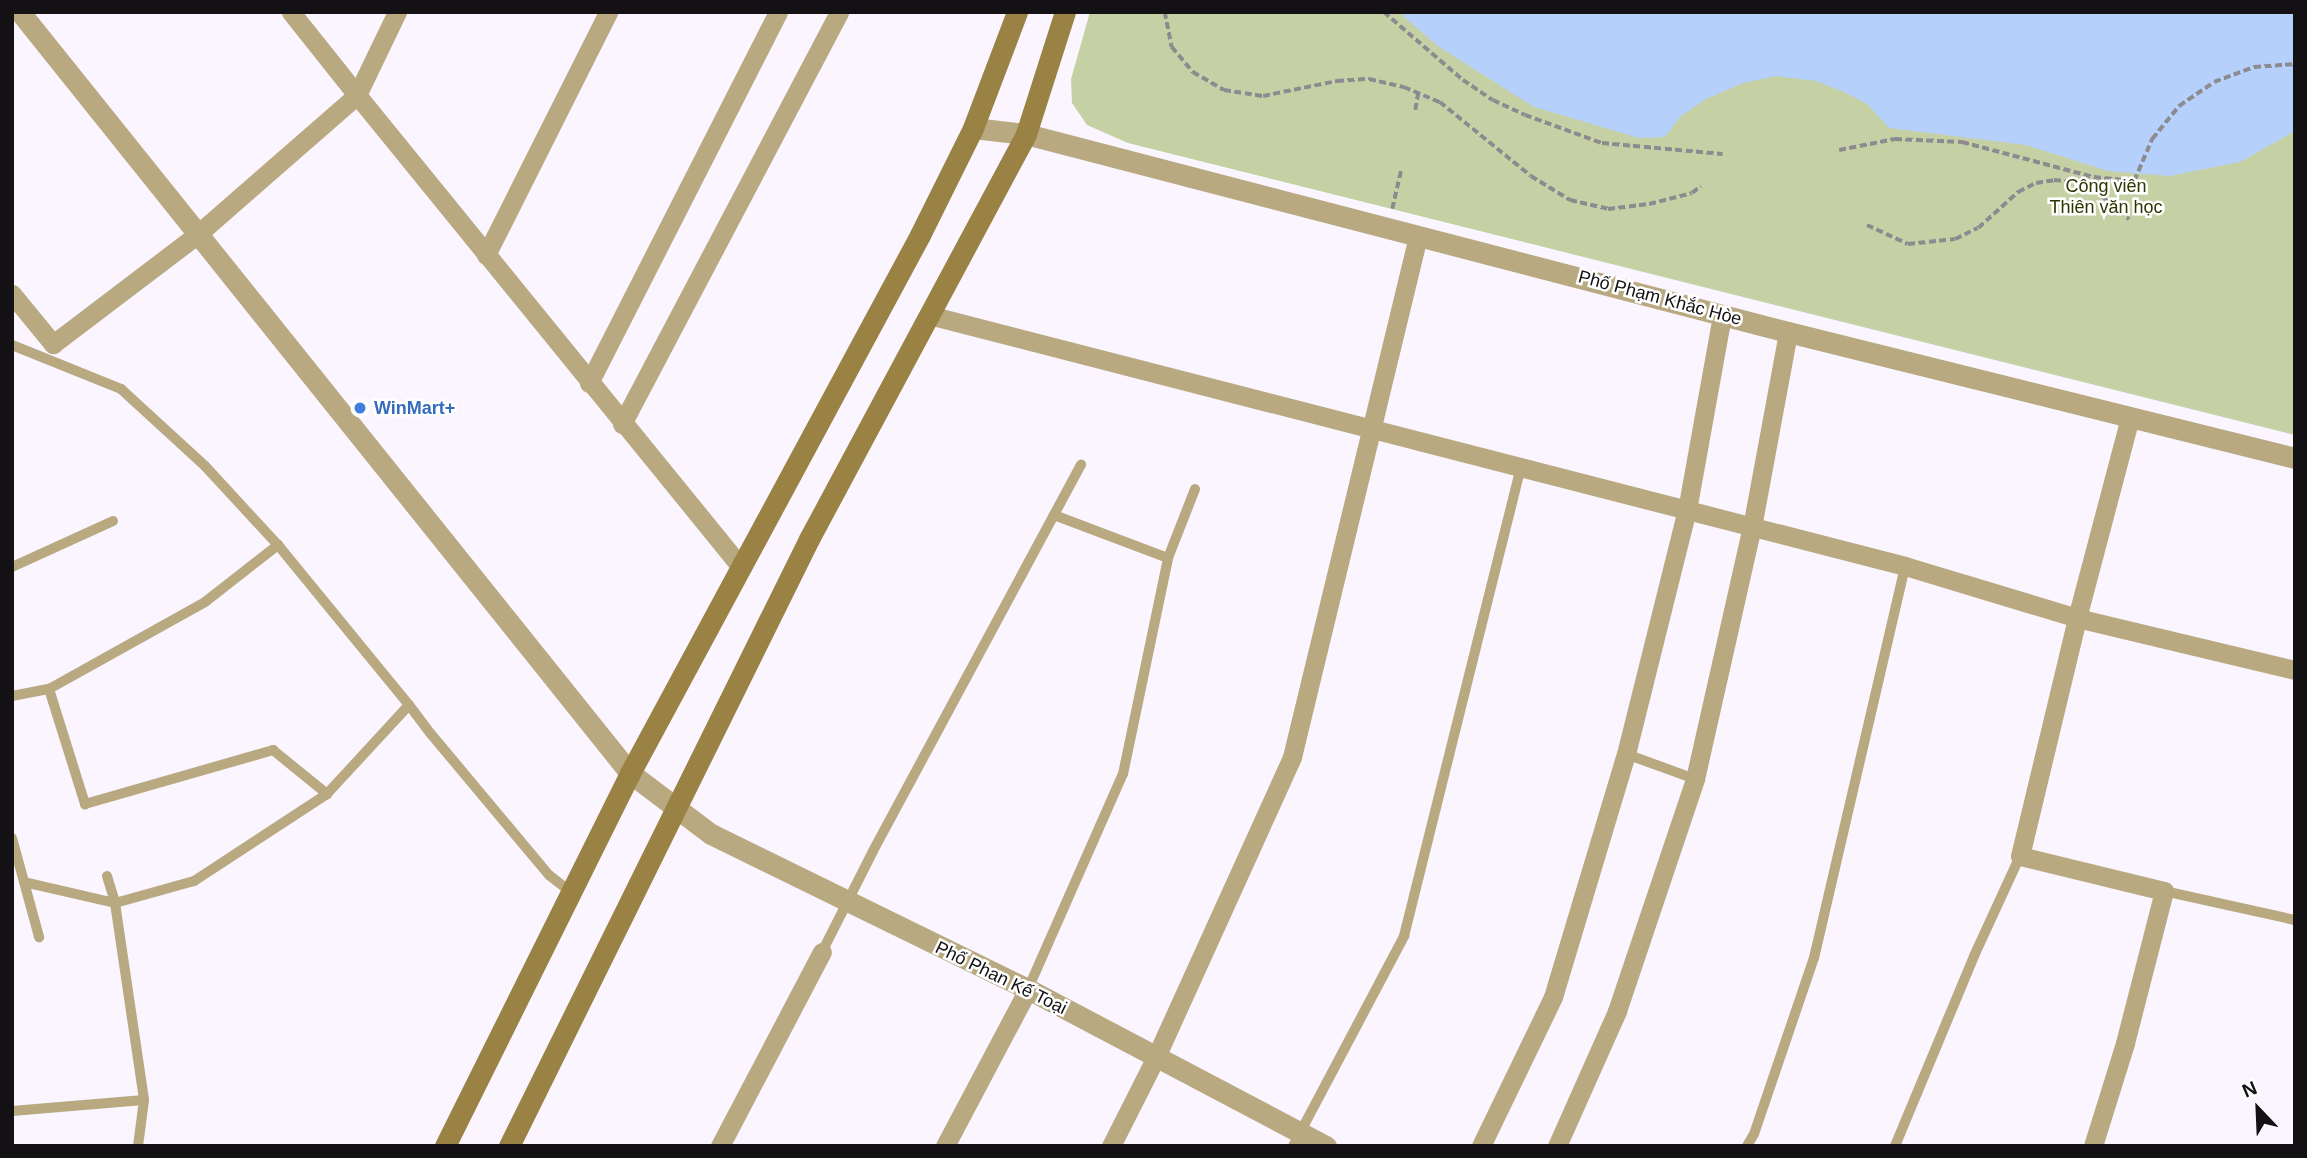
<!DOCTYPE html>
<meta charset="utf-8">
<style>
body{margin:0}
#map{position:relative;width:2307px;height:1158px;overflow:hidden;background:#faf5fe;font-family:Arial,sans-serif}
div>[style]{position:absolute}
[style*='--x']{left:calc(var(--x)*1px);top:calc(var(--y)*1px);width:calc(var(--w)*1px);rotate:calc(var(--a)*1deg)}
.green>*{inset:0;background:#c5d1a5}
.water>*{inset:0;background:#b5d0fb}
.path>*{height:3.5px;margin-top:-1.75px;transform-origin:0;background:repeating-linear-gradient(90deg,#8d8a90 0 7px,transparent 0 10.5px)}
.service>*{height:10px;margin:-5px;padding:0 5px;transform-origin:5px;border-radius:5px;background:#b8a981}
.minor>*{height:19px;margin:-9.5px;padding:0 9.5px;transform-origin:9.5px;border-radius:9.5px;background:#b8a981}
.tertiary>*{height:21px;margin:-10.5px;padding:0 10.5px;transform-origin:10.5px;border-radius:10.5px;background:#b8a981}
.secondary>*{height:21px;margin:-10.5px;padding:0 10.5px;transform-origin:10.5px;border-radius:10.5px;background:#998244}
.dots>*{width:19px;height:19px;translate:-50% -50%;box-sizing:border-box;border:4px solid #fff;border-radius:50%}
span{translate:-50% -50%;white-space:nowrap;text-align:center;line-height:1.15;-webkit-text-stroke:5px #fff;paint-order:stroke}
.park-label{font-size:18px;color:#2c3700}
.street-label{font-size:18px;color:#131114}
.shop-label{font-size:18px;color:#366cbe;font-weight:700}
.left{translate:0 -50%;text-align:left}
.frame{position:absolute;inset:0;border:14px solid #131114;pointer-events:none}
.north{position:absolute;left:2223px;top:1074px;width:70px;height:70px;-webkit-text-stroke:5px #fff;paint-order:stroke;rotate:337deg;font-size:19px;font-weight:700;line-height:28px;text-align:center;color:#131114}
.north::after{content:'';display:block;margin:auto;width:24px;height:32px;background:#131114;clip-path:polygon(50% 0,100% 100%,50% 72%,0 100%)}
</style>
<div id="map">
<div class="green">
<i style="clip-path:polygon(1090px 12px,2295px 12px,2295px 435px,1128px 143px,1087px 125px,1072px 103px,1071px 79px)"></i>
</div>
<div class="water">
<i style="clip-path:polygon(1405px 12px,2295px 12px,2295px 131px,2240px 162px,2169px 176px,2108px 171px,2026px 145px,1889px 128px,1867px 104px,1844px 92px,1816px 81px,1777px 76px,1743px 83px,1706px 99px,1680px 117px,1665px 137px,1639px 138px,1534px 107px,1438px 46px,1403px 16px)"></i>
</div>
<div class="path">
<i style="--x:1165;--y:12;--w:36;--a:79"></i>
<i style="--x:1172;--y:47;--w:33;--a:50"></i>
<i style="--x:1193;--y:72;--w:36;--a:30"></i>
<i style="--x:1224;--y:90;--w:39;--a:9"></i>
<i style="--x:1263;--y:96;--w:76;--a:-11.5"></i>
<i style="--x:1337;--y:81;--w:32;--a:-4"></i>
<i style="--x:1369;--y:79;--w:36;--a:13"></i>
<i style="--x:1404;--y:87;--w:39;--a:23"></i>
<i style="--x:1440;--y:102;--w:117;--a:39.1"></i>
<i style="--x:1531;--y:176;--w:46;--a:31.6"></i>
<i style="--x:1570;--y:200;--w:39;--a:13"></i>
<i style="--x:1608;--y:209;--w:41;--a:-7"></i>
<i style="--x:1649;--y:204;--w:44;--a:-14.3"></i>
<i style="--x:1692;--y:193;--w:11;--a:-38"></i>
<i style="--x:1384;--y:12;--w:104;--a:40.7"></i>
<i style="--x:1463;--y:80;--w:36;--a:34"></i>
<i style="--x:1493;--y:100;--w:35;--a:25"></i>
<i style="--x:1525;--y:115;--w:82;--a:20"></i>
<i style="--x:1602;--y:143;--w:121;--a:5.2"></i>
<i style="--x:1415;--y:110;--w:17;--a:-80"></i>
<i style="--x:1839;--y:150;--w:57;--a:-11.1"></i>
<i style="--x:1895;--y:139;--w:67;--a:2.6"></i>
<i style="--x:1962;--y:142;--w:137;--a:14.9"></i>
<i style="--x:2094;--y:177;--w:40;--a:5.7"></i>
<i style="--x:2134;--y:181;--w:46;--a:-66.8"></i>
<i style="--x:2152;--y:139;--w:43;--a:-50.7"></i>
<i style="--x:2179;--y:106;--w:42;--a:-34.4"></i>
<i style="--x:2214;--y:82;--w:43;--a:-20.6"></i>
<i style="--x:2254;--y:67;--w:41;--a:-4.2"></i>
<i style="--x:1392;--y:209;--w:40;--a:-77"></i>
<i style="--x:1867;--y:225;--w:45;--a:24.9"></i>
<i style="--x:1908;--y:244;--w:47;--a:-6.1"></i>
<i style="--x:1955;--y:239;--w:25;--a:-26"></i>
<i style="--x:1978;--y:228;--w:54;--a:-42"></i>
<i style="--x:2018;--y:192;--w:20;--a:-27"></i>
<i style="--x:2036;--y:183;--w:18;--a:-9"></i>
<i style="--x:2054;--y:180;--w:22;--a:5"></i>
<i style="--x:2076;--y:182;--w:21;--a:23"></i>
<i style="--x:2095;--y:190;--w:45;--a:40.5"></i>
</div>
<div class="service">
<i style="--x:12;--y:345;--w:118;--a:22"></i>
<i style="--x:121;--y:389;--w:114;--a:42.5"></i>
<i style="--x:205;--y:466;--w:108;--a:47.3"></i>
<i style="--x:278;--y:545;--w:207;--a:50.7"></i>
<i style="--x:409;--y:705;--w:121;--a:132.7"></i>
<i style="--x:327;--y:794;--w:159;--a:146.8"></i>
<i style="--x:194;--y:881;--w:82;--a:164.4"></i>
<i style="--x:115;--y:903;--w:93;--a:-167"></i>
<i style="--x:1054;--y:515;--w:122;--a:20.7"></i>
<i style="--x:1168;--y:558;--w:74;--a:-68.6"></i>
<i style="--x:12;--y:567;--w:111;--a:-24.5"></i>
<i style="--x:49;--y:689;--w:121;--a:72.6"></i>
<i style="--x:85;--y:804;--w:196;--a:-16"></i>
<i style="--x:273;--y:750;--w:70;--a:39.2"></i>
<i style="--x:12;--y:696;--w:38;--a:-11"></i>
<i style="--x:49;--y:689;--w:179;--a:-29.1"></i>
<i style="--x:205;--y:602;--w:93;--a:-38"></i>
<i style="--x:409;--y:705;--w:36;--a:53"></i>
<i style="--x:431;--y:734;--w:184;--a:50.1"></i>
<i style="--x:549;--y:875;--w:28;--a:38"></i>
<i style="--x:1626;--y:754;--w:73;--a:19.9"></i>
<i style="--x:12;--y:838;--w:103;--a:74.7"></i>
<i style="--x:107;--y:876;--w:28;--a:73"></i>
<i style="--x:115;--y:903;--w:199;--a:81.6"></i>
<i style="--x:144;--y:1100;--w:46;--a:97.4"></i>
<i style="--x:2164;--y:891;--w:134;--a:12.5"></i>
<i style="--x:822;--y:952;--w:113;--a:-63.2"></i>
<i style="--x:873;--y:851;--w:439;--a:-61.7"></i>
<i style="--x:1028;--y:989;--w:235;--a:-66.2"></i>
<i style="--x:1123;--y:774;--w:221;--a:-78.2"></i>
<i style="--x:12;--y:1111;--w:132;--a:-4.8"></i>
<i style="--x:1293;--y:1146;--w:238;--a:-62.1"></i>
<i style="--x:1404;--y:936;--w:483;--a:-76"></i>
<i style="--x:1747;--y:1146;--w:14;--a:-60"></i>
<i style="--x:1754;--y:1134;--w:186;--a:-71.2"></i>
<i style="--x:1814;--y:958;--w:402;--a:-76.9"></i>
<i style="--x:1895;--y:1146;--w:206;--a:-67.4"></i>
<i style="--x:1974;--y:956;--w:110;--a:-65.3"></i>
</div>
<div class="minor">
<i style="--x:397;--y:12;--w:92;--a:115.7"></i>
<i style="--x:357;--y:95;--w:608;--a:50.87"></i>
<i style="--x:486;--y:255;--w:272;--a:-63.3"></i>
<i style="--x:12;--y:294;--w:65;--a:50.6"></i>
<i style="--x:53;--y:344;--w:183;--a:-37.2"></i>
<i style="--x:199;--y:233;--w:210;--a:-41.1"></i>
<i style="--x:357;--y:95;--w:106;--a:-128.5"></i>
<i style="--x:929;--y:315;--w:1008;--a:14.42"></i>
<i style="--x:1905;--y:566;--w:180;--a:16.8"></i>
<i style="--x:2077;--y:618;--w:224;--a:13.4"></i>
<i style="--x:589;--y:383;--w:416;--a:-63"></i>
<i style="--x:622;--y:424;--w:466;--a:-62.2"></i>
<i style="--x:720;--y:1146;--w:219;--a:-62.3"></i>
<i style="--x:945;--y:1146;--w:178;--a:-62.1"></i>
<i style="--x:1111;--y:1146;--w:100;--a:-63.2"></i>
<i style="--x:1156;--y:1057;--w:329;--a:-65.6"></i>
<i style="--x:1292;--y:757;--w:536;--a:-76.4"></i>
<i style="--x:1481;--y:1146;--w:165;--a:-64.2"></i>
<i style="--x:1553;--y:997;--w:254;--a:-73.3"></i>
<i style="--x:1626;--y:754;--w:252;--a:-76"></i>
<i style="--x:1687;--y:510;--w:198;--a:-79.8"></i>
<i style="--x:1557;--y:1146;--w:148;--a:-66"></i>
<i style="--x:1617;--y:1011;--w:245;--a:-71.4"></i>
<i style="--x:1695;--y:779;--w:258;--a:-77.3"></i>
<i style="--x:1752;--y:527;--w:198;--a:-79.5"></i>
<i style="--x:2093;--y:1146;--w:108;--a:-72.7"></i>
<i style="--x:2125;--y:1043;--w:157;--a:-75.6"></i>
<i style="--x:2164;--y:891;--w:148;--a:-166.3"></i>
<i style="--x:2020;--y:856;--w:245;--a:-76.5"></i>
<i style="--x:2077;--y:618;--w:208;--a:-75.2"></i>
</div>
<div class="tertiary">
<i style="--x:20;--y:12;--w:975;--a:51.29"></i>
<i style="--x:630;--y:773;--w:101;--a:37"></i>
<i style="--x:711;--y:834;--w:353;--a:26.1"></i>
<i style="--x:1028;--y:989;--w:337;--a:27.8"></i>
<i style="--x:973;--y:128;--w:53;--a:6.5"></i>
<i style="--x:1026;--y:134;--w:787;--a:14.57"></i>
<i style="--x:1788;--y:332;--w:522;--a:13.96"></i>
</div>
<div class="secondary">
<i style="--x:445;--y:1146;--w:416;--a:-63.6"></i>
<i style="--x:630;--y:773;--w:611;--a:-61.67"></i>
<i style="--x:920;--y:235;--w:119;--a:-63.6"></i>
<i style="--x:973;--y:128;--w:124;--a:-69.2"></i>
<i style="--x:509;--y:1146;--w:677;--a:-63.7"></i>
<i style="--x:809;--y:539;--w:459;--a:-61.8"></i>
<i style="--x:1026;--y:134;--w:128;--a:-72.3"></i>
</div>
<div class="dots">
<i style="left:360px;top:408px;background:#3f7fe0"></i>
</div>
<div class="park-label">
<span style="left:2106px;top:197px">Công viên<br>Thiên văn học</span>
</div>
<div class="street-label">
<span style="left:1660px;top:298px;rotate:15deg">Phố Phạm Khắc Hòe</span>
<span style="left:1001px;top:978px;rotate:26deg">Phố Phan Kế Toại</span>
</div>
<div class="shop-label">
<span class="left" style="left:374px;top:408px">WinMart+</span>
</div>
<div class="frame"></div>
<div class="north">N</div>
</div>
